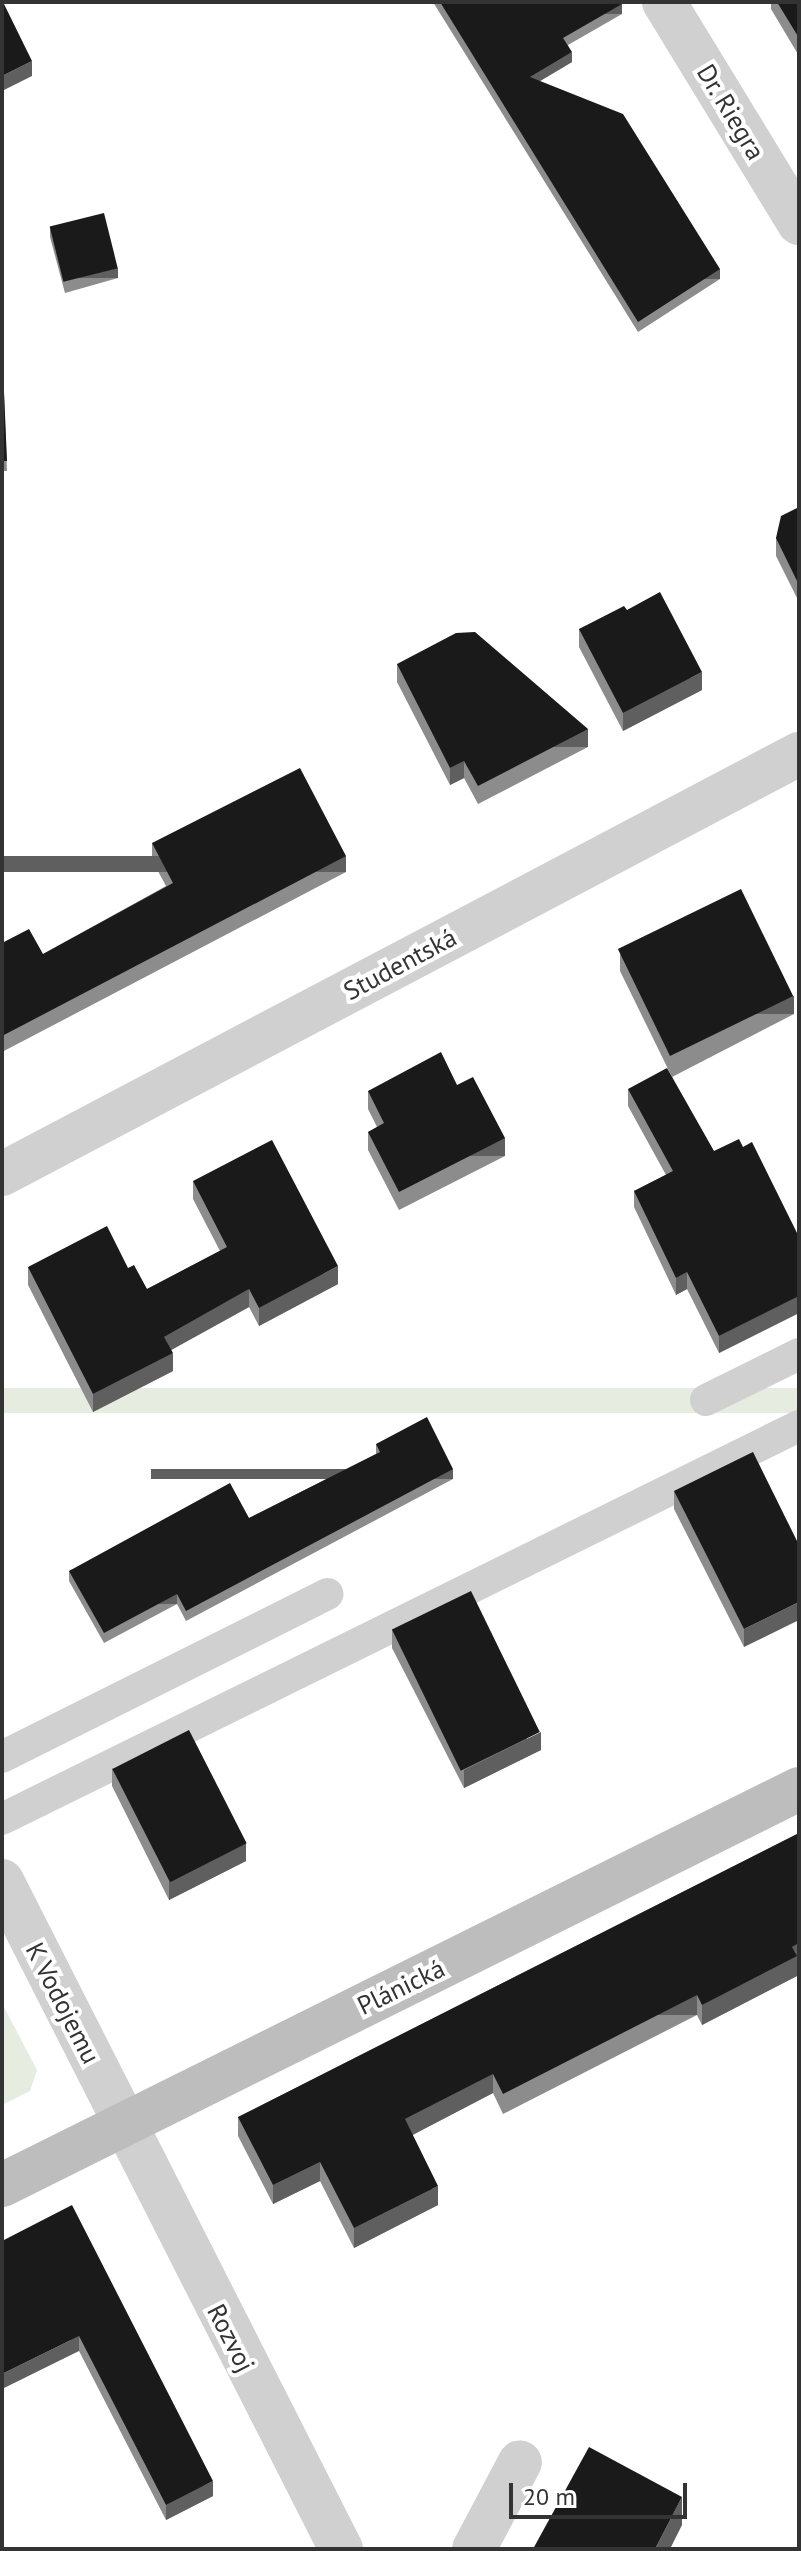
<!DOCTYPE html>
<meta charset="utf-8">
<style>
body{margin:0}
#map{position:relative;width:801px;height:2551px;overflow:hidden;background:#fff;font-family:"PT Sans",sans-serif}
div>[style]{position:absolute}
[style*='--x']{left:calc(var(--x)*1px);top:calc(var(--y)*1px);width:calc(var(--w)*1px);rotate:calc(var(--a)*1deg)}
.green>*{inset:0;background:#e6ecdf;transform-origin:0 0}
.lane>*{height:32px;margin:-16px;padding:0 16px;transform-origin:16px;border-radius:16px;background:#d0d0d0}
.street>*{height:44px;margin:-22px;padding:0 22px;transform-origin:22px;border-radius:22px;background:#d0d0d0}
.secondary>*{height:44px;margin:-22px;padding:0 22px;transform-origin:22px;border-radius:22px;background:#bdbdbd}
.wall>*{inset:0;background:#8c8c8c}
.shaded-wall>*{inset:0;background:#5f5f5f;transform-origin:0 0}
.building>*{inset:0;background:#1a1a1a;transform-origin:0 0}
span{translate:-50% -50%;white-space:nowrap;text-align:center;line-height:1.15;-webkit-text-stroke:8px #fff;paint-order:stroke}
.street-label{font-size:26px;color:#333}
.frame{position:absolute;inset:0;border:4px solid #333;pointer-events:none}
.scale{position:absolute;left:509px;top:2483px;width:178px;height:36px;box-sizing:border-box;border:4px solid #333;border-top:0;padding-left:10px;font-size:24px;line-height:28px;white-space:nowrap;color:#333;-webkit-text-stroke:6px #fff;paint-order:stroke}
</style>
<div id="map">
<div class="green">
<i style="left:799px;top:1388px;width:25px;height:864px;rotate:90deg"></i>
<i style="clip-path:polygon(3px 2005px,37px 2070px,30px 2091px,2px 2105px)"></i>
</div>
<div class="lane">
<i style="--x:706;--y:1400;--w:104;--a:-26.3"></i>
<i style="--x:2;--y:1757;--w:364;--a:-26.6"></i>
<i style="--x:2;--y:1819;--w:889;--a:-26.25"></i>
</div>
<div class="street">
<i style="--x:664;--y:2;--w:259;--a:58.6"></i>
<i style="--x:2;--y:1174;--w:901;--a:-27.79"></i>
<i style="--x:2;--y:1881;--w:749;--a:63.09"></i>
<i style="--x:474;--y:2549;--w:98;--a:-62.1"></i>
</div>
<div class="secondary">
<i style="--x:2;--y:2185;--w:890;--a:-26.42"></i>
</div>
<div class="wall">
<i style="clip-path:polygon(433px 2px,584px 2px,622px 14px,568px 45px,572px 62px,540px 81px,720px 279px,638px 332px)"></i>
<i style="clip-path:polygon(771px 2px,799px 2px,799px 56px,771px 9px)"></i>
<i style="clip-path:polygon(50px 227px,118px 278px,65px 293px,50px 237px)"></i>
<i style="clip-path:polygon(2px 345px,7px 471px,2px 471px)"></i>
<i style="clip-path:polygon(799px 507px,799px 602px,776px 556px,776px 538px)"></i>
<i style="clip-path:polygon(627px 610px,702px 690px,623px 731px,579px 647px,579px 629px)"></i>
<i style="clip-path:polygon(397px 664px,588px 747px,478px 804px,464px 778px,450px 785px,397px 682px)"></i>
<i style="clip-path:polygon(152px 843px,346px 872px,2px 1052px,2px 943px,43px 954px,166px 886px,152px 860px)"></i>
<i style="clip-path:polygon(620px 954px,794px 1014px,672px 1077px,620px 971px)"></i>
<i style="clip-path:polygon(457px 1085px,505px 1156px,399px 1210px,368px 1150px,368px 1132px,377px 1127px,368px 1109px,368px 1091px)"></i>
<i style="clip-path:polygon(628px 1089px,714px 1151px,743px 1147px,799px 1237px,799px 1313px,719px 1353px,687px 1289px,676px 1295px,634px 1207px,634px 1191px,666px 1175px,628px 1106px)"></i>
<i style="clip-path:polygon(193px 1181px,338px 1284px,259px 1326px,249px 1307px,171px 1350px,173px 1371px,93px 1412px,28px 1285px,28px 1267px,128px 1268px,147px 1289px,220px 1251px,193px 1199px)"></i>
<i style="clip-path:polygon(376px 1444px,453px 1479px,186px 1621px,177px 1604px,104px 1643px,69px 1581px,69px 1571px,249px 1518px,376px 1454px)"></i>
<i style="clip-path:polygon(753px 1452px,744px 1647px,674px 1509px,674px 1491px)"></i>
<i style="clip-path:polygon(392px 1630px,541px 1750px,464px 1788px,392px 1648px)"></i>
<i style="clip-path:polygon(112px 1768px,246px 1861px,169px 1900px,112px 1786px)"></i>
<i style="clip-path:polygon(799px 1833px,799px 1962px,797px 1963px,797px 1976px,702px 2025px,697px 2015px,503px 2114px,493px 2093px,412px 2135px,438px 2205px,354px 2248px,320px 2181px,273px 2204px,238px 2136px,238px 2117px)"></i>
<i style="clip-path:polygon(2px 2241px,213px 2496px,166px 2520px,79px 2351px)"></i>
</div>
<div class="shaded-wall">
<i style="left:622px;top:4px;width:10px;height:68px;rotate:90deg"></i>
<i style="clip-path:polygon(572px 52px,572px 62px,530px 87px,530px 77px)"></i>
<i style="clip-path:polygon(32px 61px,32px 76px,2px 91px,2px 76px)"></i>
<i style="left:118px;top:268px;width:10px;height:55px;rotate:90deg"></i>
<i style="left:720px;top:269px;width:10px;height:98px;rotate:90deg"></i>
<i style="clip-path:polygon(702px 672px,702px 690px,623px 731px,623px 713px)"></i>
<i style="left:588px;top:729px;width:18px;height:124px;rotate:90deg"></i>
<i style="clip-path:polygon(464px 761px,464px 778px,450px 785px,450px 768px)"></i>
<i style="left:346px;top:856px;width:16px;height:388px;rotate:90deg"></i>
<i style="left:794px;top:996px;width:18px;height:137px;rotate:90deg"></i>
<i style="left:505px;top:1138px;width:18px;height:119px;rotate:90deg"></i>
<i style="clip-path:polygon(338px 1266px,338px 1284px,259px 1326px,259px 1308px)"></i>
<i style="clip-path:polygon(687px 1272px,687px 1289px,676px 1295px,676px 1278px)"></i>
<i style="clip-path:polygon(249px 1289px,249px 1307px,164px 1354px,164px 1337px)"></i>
<i style="clip-path:polygon(799px 1296px,799px 1313px,719px 1353px,719px 1336px)"></i>
<i style="clip-path:polygon(173px 1353px,173px 1371px,93px 1412px,93px 1394px)"></i>
<i style="left:453px;top:1469px;width:10px;height:302px;rotate:90deg"></i>
<i style="left:177px;top:1594px;width:10px;height:83px;rotate:90deg"></i>
<i style="clip-path:polygon(799px 1602px,799px 1620px,744px 1647px,744px 1629px)"></i>
<i style="clip-path:polygon(541px 1732px,541px 1750px,464px 1788px,464px 1770px)"></i>
<i style="clip-path:polygon(246px 1843px,246px 1861px,169px 1900px,169px 1882px)"></i>
<i style="clip-path:polygon(799px 1943px,799px 1962px,797px 1963px,797px 1976px,702px 2025px,702px 2005px,792px 1947px)"></i>
<i style="left:697px;top:1995px;width:20px;height:218px;rotate:90deg"></i>
<i style="clip-path:polygon(493px 2074px,493px 2093px,405px 2139px,405px 2119px)"></i>
<i style="clip-path:polygon(320px 2162px,320px 2181px,273px 2204px,273px 2185px)"></i>
<i style="clip-path:polygon(438px 2186px,438px 2205px,354px 2248px,354px 2228px)"></i>
<i style="clip-path:polygon(79px 2336px,79px 2351px,2px 2389px,2px 2374px)"></i>
<i style="clip-path:polygon(213px 2481px,213px 2496px,166px 2520px,166px 2505px)"></i>
<i style="clip-path:polygon(682px 2497px,682px 2525px,670px 2549px,655px 2549px)"></i>
</div>
<div class="building">
<i style="clip-path:polygon(2px 2px,3px 2px,32px 61px,2px 76px)"></i>
<i style="clip-path:polygon(440px 2px,584px 2px,622px 4px,563px 38px,572px 52px,530px 77px,623px 114px,720px 269px,638px 322px)"></i>
<i style="clip-path:polygon(777px 2px,799px 2px,799px 38px)"></i>
<i style="left:104px;top:213px;width:57px;height:56px;rotate:76deg"></i>
<i style="clip-path:polygon(2px 345px,7px 461px,2px 461px)"></i>
<i style="clip-path:polygon(799px 507px,799px 585px,776px 538px,781px 516px)"></i>
<i style="clip-path:polygon(660px 592px,702px 672px,623px 713px,579px 629px,624px 606px,627px 610px)"></i>
<i style="clip-path:polygon(475px 632px,588px 729px,478px 786px,464px 761px,450px 768px,397px 664px,456px 633px)"></i>
<i style="clip-path:polygon(300px 768px,346px 856px,2px 1036px,2px 943px,29px 929px,43px 954px,173px 883px,152px 843px)"></i>
<i style="left:741px;top:889px;width:119px;height:137px;rotate:64deg"></i>
<i style="clip-path:polygon(441px 1052px,457px 1085px,473px 1077px,505px 1138px,399px 1192px,368px 1132px,384px 1123px,368px 1091px)"></i>
<i style="clip-path:polygon(667px 1068px,714px 1151px,739px 1139px,743px 1147px,752px 1142px,799px 1237px,799px 1296px,719px 1336px,687px 1272px,676px 1278px,634px 1191px,673px 1171px,628px 1089px)"></i>
<i style="clip-path:polygon(272px 1140px,338px 1266px,259px 1308px,249px 1289px,164px 1337px,173px 1353px,93px 1394px,28px 1267px,107px 1226px,128px 1268px,134px 1265px,147px 1289px,227px 1247px,193px 1181px)"></i>
<i style="clip-path:polygon(427px 1417px,453px 1469px,186px 1611px,177px 1594px,104px 1633px,69px 1571px,230px 1483px,249px 1518px,380px 1452px,376px 1444px)"></i>
<i style="clip-path:polygon(753px 1452px,799px 1545px,799px 1602px,744px 1629px,674px 1491px)"></i>
<i style="left:471px;top:1591px;width:157px;height:88px;rotate:64deg"></i>
<i style="left:189px;top:1730px;width:127px;height:86px;rotate:63deg"></i>
<i style="clip-path:polygon(799px 1833px,799px 1943px,792px 1947px,797px 1956px,702px 2005px,697px 1995px,503px 2094px,493px 2074px,405px 2119px,438px 2186px,354px 2228px,320px 2162px,273px 2185px,238px 2117px)"></i>
<i style="clip-path:polygon(72px 2205px,213px 2481px,166px 2505px,79px 2336px,2px 2374px,2px 2241px)"></i>
<i style="clip-path:polygon(589px 2447px,682px 2497px,655px 2549px,533px 2549px)"></i>
</div>
<div class="street-label">
<span style="left:731px;top:112px;rotate:59deg">Dr. Riegra</span>
<span style="left:400px;top:964px;rotate:-28deg">Studentská</span>
<span style="left:401px;top:1987px;rotate:-26deg">Plánická</span>
<span style="left:63px;top:2003px;rotate:63deg">K Vodojemu</span>
<span style="left:231px;top:2338px;rotate:63deg">Rozvoj</span>
</div>
<div class="frame"></div>
<div class="scale">20 m</div>
</div>
